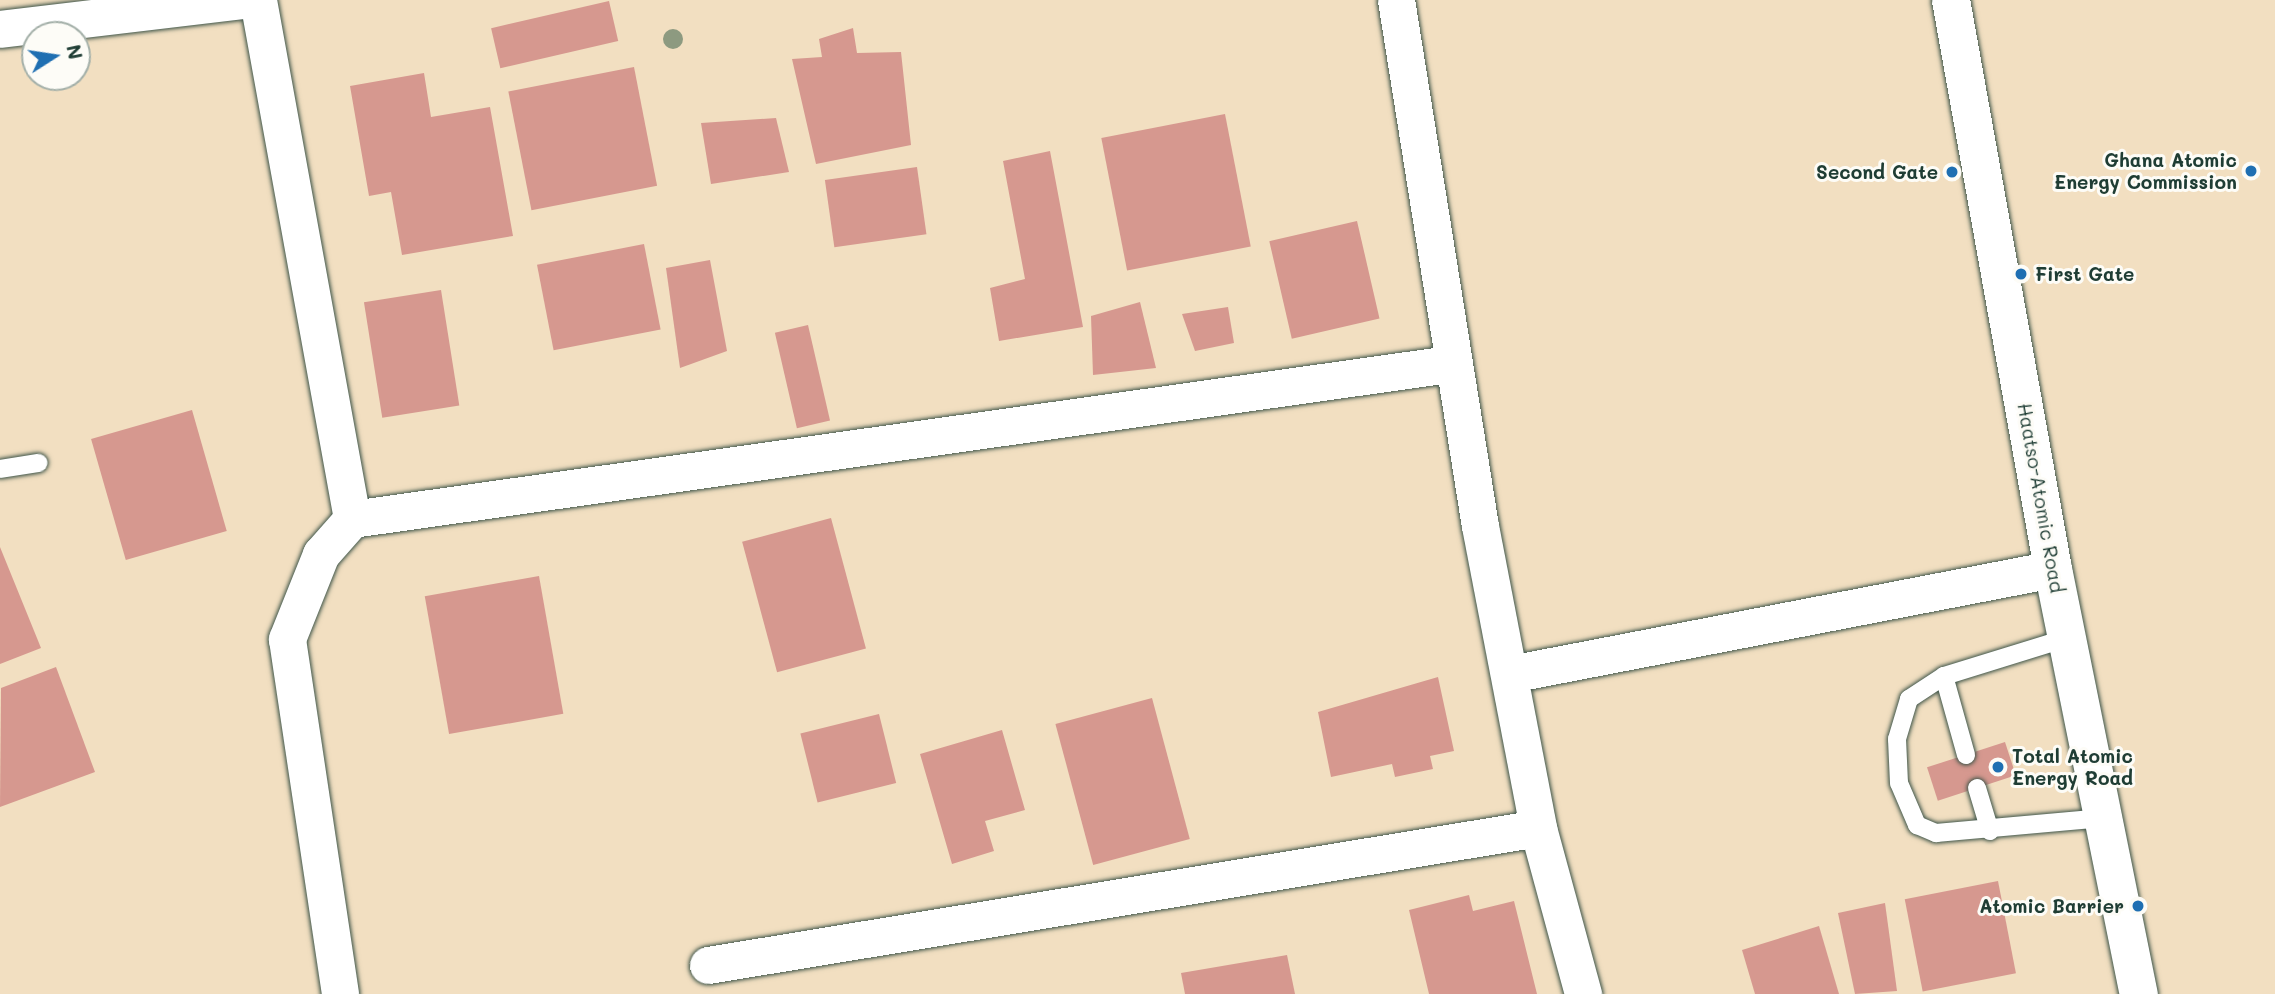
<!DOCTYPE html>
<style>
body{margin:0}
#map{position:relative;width:2275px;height:994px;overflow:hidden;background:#f2dfc1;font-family:Mali,sans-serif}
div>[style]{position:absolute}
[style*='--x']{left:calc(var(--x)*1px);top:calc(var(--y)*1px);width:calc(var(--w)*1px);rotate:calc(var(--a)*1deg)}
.building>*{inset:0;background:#d6988f;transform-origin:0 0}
.roads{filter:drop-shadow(0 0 2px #3f5549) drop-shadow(0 0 2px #3f5549)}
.lane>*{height:18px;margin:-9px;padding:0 9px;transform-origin:9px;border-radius:9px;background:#fff}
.street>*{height:37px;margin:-18.5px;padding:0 18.5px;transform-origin:18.5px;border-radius:18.5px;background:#fff}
.secondary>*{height:38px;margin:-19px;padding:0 19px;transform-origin:19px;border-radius:19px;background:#fff}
.trees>*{width:20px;height:20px;margin:-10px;border-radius:50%;background:#8d9a80}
.dots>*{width:19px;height:19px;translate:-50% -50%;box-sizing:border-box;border:4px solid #fdfcf7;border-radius:50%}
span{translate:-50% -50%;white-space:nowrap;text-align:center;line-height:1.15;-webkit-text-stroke:6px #fdfcf7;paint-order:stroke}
.poi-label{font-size:19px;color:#1f3d34;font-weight:700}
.right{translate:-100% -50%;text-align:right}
.left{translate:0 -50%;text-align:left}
.street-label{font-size:19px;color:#1f3d34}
.north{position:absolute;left:21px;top:21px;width:70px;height:70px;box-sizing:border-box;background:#fdfcf7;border:2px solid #a4b0a9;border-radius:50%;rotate:78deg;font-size:19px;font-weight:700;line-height:28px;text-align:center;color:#1f3d34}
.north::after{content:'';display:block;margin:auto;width:24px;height:32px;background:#1f6fb2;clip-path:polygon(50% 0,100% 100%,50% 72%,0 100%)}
</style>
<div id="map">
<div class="building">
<i style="left:609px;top:1px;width:41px;height:121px;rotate:77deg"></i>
<i style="clip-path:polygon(853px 28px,857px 53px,901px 52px,911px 145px,816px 164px,792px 59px,822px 57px,819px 39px)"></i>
<i style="left:634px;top:67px;width:121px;height:128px;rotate:79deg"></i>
<i style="clip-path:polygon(424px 73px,431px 117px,490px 107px,513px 236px,402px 255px,391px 192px,369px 196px,350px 86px)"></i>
<i style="left:1225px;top:114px;width:135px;height:126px;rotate:79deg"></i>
<i style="clip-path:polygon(776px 118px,789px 172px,711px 184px,701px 123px)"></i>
<i style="clip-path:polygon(1050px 151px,1083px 327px,999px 341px,990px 288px,1025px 279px,1003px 161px)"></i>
<i style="left:917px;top:167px;width:68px;height:93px;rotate:82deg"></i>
<i style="left:1357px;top:221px;width:100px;height:90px;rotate:77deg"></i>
<i style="left:644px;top:244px;width:87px;height:109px;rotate:79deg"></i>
<i style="clip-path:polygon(710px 260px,727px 351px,680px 368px,666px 268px)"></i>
<i style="left:441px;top:290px;width:117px;height:78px;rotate:81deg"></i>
<i style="clip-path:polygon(1140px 302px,1156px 368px,1093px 375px,1091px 316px)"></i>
<i style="clip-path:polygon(1228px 307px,1234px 343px,1195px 351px,1182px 314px)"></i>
<i style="left:808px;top:325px;width:98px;height:34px;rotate:77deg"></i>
<i style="left:192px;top:410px;width:126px;height:105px;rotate:74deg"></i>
<i style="left:831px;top:518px;width:135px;height:92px;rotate:75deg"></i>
<i style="clip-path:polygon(0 547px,41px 648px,0 664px)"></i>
<i style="left:539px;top:576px;width:140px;height:116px;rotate:80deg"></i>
<i style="clip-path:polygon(56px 667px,95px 772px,0 807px,1px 688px)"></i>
<i style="clip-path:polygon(1438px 677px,1454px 751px,1430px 756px,1433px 769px,1395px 777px,1392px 764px,1331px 777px,1318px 712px)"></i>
<i style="left:1152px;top:698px;width:146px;height:100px;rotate:75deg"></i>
<i style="left:879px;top:714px;width:71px;height:81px;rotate:76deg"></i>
<i style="clip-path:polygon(1002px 730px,1025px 810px,985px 821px,994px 851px,952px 864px,920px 754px)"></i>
<i style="left:2005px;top:742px;width:35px;height:82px;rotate:72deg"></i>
<i style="left:1998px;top:881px;width:94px;height:95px;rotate:79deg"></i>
<i style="clip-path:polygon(1469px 895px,1473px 911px,1514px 901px,1537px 994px,1429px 994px,1409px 910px)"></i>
<i style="clip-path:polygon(1885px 903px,1897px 991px,1855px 994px,1838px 913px)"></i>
<i style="clip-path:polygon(1819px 926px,1839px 994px,1755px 994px,1742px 950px)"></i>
<i style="clip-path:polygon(1287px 955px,1295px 994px,1185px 994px,1181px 973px)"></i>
</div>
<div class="roads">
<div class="lane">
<i style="--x:0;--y:469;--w:39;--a:-9"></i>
<i style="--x:2067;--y:638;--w:129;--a:162.8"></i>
<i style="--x:1944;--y:676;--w:42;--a:146.7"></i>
<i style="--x:1909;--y:699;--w:42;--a:106.7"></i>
<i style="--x:1897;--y:739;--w:44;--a:87.4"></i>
<i style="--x:1899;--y:783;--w:46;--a:66.8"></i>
<i style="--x:1917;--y:825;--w:21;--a:23"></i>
<i style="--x:1936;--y:833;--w:168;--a:-5.1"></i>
<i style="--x:1944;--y:676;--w:82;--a:74.4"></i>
<i style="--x:1977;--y:788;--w:45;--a:73.2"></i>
</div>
<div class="street">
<i style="--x:258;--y:0;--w:527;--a:79.73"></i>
<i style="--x:352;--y:519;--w:47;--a:131.5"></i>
<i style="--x:321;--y:554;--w:92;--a:111.8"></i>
<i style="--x:287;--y:639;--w:359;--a:81.5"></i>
<i style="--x:1396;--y:0;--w:533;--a:80.93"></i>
<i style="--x:1480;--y:526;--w:308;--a:79.1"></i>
<i style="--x:1538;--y:828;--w:172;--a:74.8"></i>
<i style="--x:0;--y:29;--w:244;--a:-6.8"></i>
<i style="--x:352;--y:519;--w:1109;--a:-8.04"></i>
<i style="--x:1510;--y:674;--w:553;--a:-10.94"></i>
<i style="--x:708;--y:965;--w:841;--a:-9.37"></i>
</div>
<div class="secondary">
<i style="--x:1951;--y:0;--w:578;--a:79.84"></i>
<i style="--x:2053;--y:569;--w:434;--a:78.6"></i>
</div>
</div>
<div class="trees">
<i style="left:673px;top:39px"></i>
</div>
<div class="dots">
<i style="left:2251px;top:171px;background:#1f6fb2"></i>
<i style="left:1952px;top:172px;background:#1f6fb2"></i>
<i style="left:2021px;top:274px;background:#1f6fb2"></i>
<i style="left:1998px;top:767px;background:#1f6fb2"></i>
<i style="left:2138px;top:906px;background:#1f6fb2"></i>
</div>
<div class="poi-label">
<span class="right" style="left:2237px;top:171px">Ghana Atomic<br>Energy Commission</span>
<span class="right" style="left:1938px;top:172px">Second Gate</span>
<span class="left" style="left:2035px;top:274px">First Gate</span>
<span class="left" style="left:2012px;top:767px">Total Atomic<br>Energy Road</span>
<span class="right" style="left:2124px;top:906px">Atomic Barrier</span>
</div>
<div class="street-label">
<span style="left:2041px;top:498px;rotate:80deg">Haatso-Atomic Road</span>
</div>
<div class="north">N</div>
</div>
